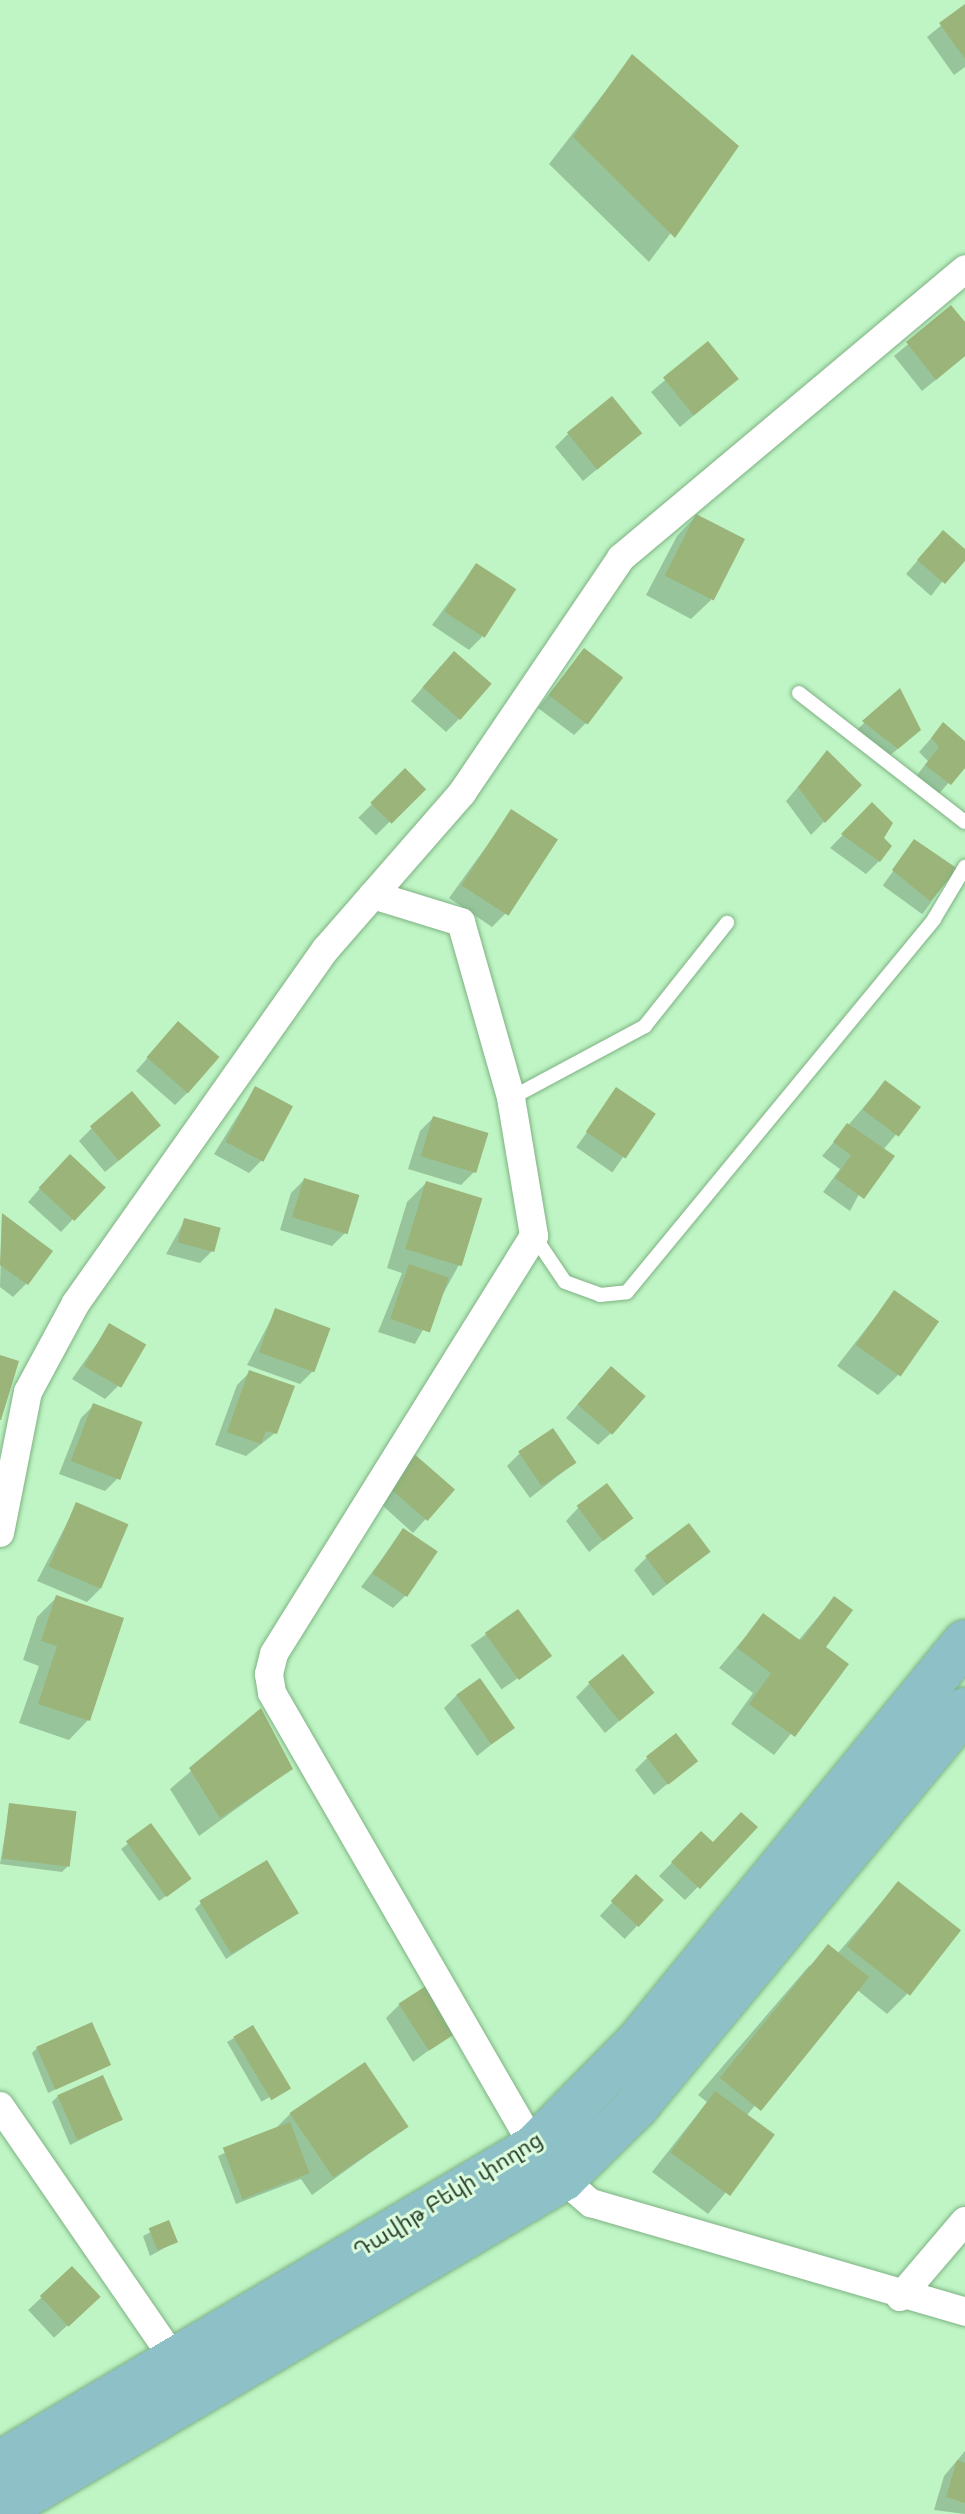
<!DOCTYPE html>
<meta charset="utf-8">
<style>
body{margin:0}
#map{position:relative;width:965px;height:2514px;overflow:hidden;background:#bff5c4;font-family:Poppins,"Noto Sans Armenian",sans-serif}
div>[style]{position:absolute}
[style*='--x']{left:calc(var(--x)*1px);top:calc(var(--y)*1px);width:calc(var(--w)*1px);rotate:calc(var(--a)*1deg)}
.shadow>*{inset:0;background:#0003;transform-origin:0 0}
.building>*{inset:0;background:#9bb479;transform-origin:0 0}
.roads{filter:drop-shadow(0 0 2px #7eb183) drop-shadow(0 0 2px #7eb183)}
.service>*{height:14px;margin:-7px;padding:0 7px;transform-origin:7px;border-radius:7px;background:#fff}
.minor>*{height:28px;margin:-14px;padding:0 14px;transform-origin:14px;border-radius:14px;background:#fff}
.primary>*{height:44px;margin:-22px;padding:0 22px;transform-origin:22px;border-radius:22px;background:#8ec1c7}
span{translate:-50% -50%;white-space:nowrap;text-align:center;line-height:1.15;-webkit-text-stroke:6px #dcfcde;paint-order:stroke}
.street-label{font-size:22px;color:#2e4330}
</style>
<div id="map">
<div class="shadow">
<i style="clip-path:polygon(965px 6px,965px 67px,954px 75px,927px 37px)"></i>
<i style="clip-path:polygon(632px 57px,736px 146px,649px 262px,549px 164px)"></i>
<i style="clip-path:polygon(951px 308px,965px 325px,965px 356px,922px 391px,894px 356px)"></i>
<i style="clip-path:polygon(708px 344px,723px 391px,680px 427px,651px 392px)"></i>
<i style="clip-path:polygon(640px 433px,583px 481px,555px 447px,568px 434px)"></i>
<i style="clip-path:polygon(696px 516px,711px 600px,691px 619px,646px 595px,677px 536px)"></i>
<i style="clip-path:polygon(930px 546px,965px 552px,931px 596px,906px 574px)"></i>
<i style="clip-path:polygon(476px 565px,482px 637px,469px 650px,432px 625px)"></i>
<i style="clip-path:polygon(584px 651px,587px 722px,574px 735px,538px 708px)"></i>
<i style="clip-path:polygon(441px 666px,459px 719px,446px 732px,411px 701px)"></i>
<i style="clip-path:polygon(899px 691px,905px 743px,883px 761px,851px 735px)"></i>
<i style="clip-path:polygon(943px 725px,965px 744px,965px 764px,937px 796px,914px 779px,928px 761px,919px 752px)"></i>
<i style="clip-path:polygon(827px 753px,860px 785px,811px 835px,786px 801px)"></i>
<i style="left:405px;top:771px;width:25px;height:66px;rotate:45deg"></i>
<i style="clip-path:polygon(872px 805px,881px 838px,879px 861px,866px 874px,830px 848px)"></i>
<i style="clip-path:polygon(512px 811px,505px 914px,492px 927px,449px 898px)"></i>
<i style="left:915px;top:841px;width:49px;height:55px;rotate:36deg"></i>
<i style="clip-path:polygon(166px 1037px,188px 1092px,175px 1105px,136px 1071px)"></i>
<i style="clip-path:polygon(885px 1082px,918px 1108px,883px 1150px,850px 1211px,823px 1192px,840px 1169px,822px 1156px)"></i>
<i style="clip-path:polygon(255px 1088px,262px 1160px,249px 1173px,214px 1154px)"></i>
<i style="left:617px;top:1089px;width:44px;height:71px;rotate:35deg"></i>
<i style="clip-path:polygon(433px 1118px,474px 1172px,461px 1185px,408px 1169px,420px 1131px)"></i>
<i style="clip-path:polygon(92px 1128px,146px 1138px,105px 1172px,79px 1141px)"></i>
<i style="clip-path:polygon(57px 1169px,103px 1187px,61px 1232px,28px 1202px)"></i>
<i style="clip-path:polygon(304px 1180px,345px 1233px,332px 1246px,280px 1230px,291px 1193px)"></i>
<i style="clip-path:polygon(426px 1183px,459px 1265px,415px 1344px,378px 1332px,402px 1273px,387px 1268px,407px 1202px)"></i>
<i style="clip-path:polygon(2px 1216px,26px 1284px,13px 1297px,0 1287px)"></i>
<i style="clip-path:polygon(185px 1220px,213px 1250px,200px 1263px,166px 1254px)"></i>
<i style="clip-path:polygon(894px 1293px,898px 1375px,878px 1395px,837px 1366px)"></i>
<i style="clip-path:polygon(276px 1310px,313px 1371px,300px 1384px,247px 1365px)"></i>
<i style="clip-path:polygon(110px 1325px,118px 1386px,105px 1399px,72px 1379px)"></i>
<i style="clip-path:polygon(250px 1372px,275px 1433px,246px 1456px,215px 1445px,237px 1385px)"></i>
<i style="clip-path:polygon(598px 1381px,611px 1433px,598px 1445px,566px 1418px)"></i>
<i style="clip-path:polygon(94px 1405px,118px 1478px,105px 1491px,59px 1474px,81px 1418px)"></i>
<i style="clip-path:polygon(520px 1453px,574px 1463px,530px 1498px,507px 1466px)"></i>
<i style="clip-path:polygon(399px 1467px,452px 1490px,413px 1533px,373px 1497px)"></i>
<i style="clip-path:polygon(77px 1504px,100px 1589px,87px 1602px,37px 1581px)"></i>
<i style="clip-path:polygon(578px 1508px,631px 1518px,589px 1552px,566px 1521px)"></i>
<i style="clip-path:polygon(403px 1531px,406px 1595px,393px 1608px,361px 1587px)"></i>
<i style="clip-path:polygon(709px 1551px,653px 1596px,634px 1570px,647px 1557px)"></i>
<i style="clip-path:polygon(56px 1598px,88px 1720px,69px 1740px,19px 1723px,39px 1666px,23px 1660px,37px 1617px)"></i>
<i style="clip-path:polygon(834px 1598px,823px 1647px,846px 1664px,774px 1755px,731px 1724px,753px 1693px,719px 1668px,763px 1616px,798px 1641px)"></i>
<i style="left:518px;top:1612px;width:54px;height:58px;rotate:55deg"></i>
<i style="clip-path:polygon(589px 1684px,652px 1693px,605px 1733px,576px 1697px)"></i>
<i style="clip-path:polygon(457px 1695px,512px 1728px,477px 1756px,444px 1708px)"></i>
<i style="clip-path:polygon(260px 1712px,291px 1769px,199px 1836px,170px 1789px)"></i>
<i style="clip-path:polygon(648px 1757px,695px 1761px,654px 1795px,635px 1770px)"></i>
<i style="clip-path:polygon(10px 1805px,68px 1866px,62px 1872px,0 1864px)"></i>
<i style="clip-path:polygon(151px 1826px,183px 1884px,159px 1901px,121px 1849px)"></i>
<i style="clip-path:polygon(755px 1828px,685px 1900px,659px 1876px,701px 1833px,712px 1845px)"></i>
<i style="left:636px;top:1877px;width:34px;height:53px;rotate:43deg"></i>
<i style="clip-path:polygon(898px 1883px,907px 1994px,887px 2014px,856px 1989px,746px 2116px,772px 2136px,708px 2214px,652px 2172px,707px 2102px,698px 2095px,809px 1966px,837px 1954px)"></i>
<i style="clip-path:polygon(201px 1903px,297px 1913px,226px 1959px,195px 1909px)"></i>
<i style="clip-path:polygon(399px 2005px,459px 2028px,413px 2062px,386px 2018px)"></i>
<i style="left:253px;top:2027px;width:69px;height:30px;rotate:60deg"></i>
<i style="clip-path:polygon(38px 2047px,109px 2064px,48px 2093px,32px 2053px)"></i>
<i style="clip-path:polygon(58px 2096px,120px 2120px,70px 2145px,52px 2102px)"></i>
<i style="clip-path:polygon(291px 2113px,406px 2127px,312px 2195px,301px 2179px,236px 2204px,218px 2156px,273px 2131px)"></i>
<i style="clip-path:polygon(168px 2223px,175px 2242px,150px 2256px,143px 2236px)"></i>
<i style="left:72px;top:2269px;width:38px;height:60px;rotate:47deg"></i>
<i style="clip-path:polygon(965px 2451px,965px 2514px,934px 2510px,944px 2476px)"></i>
</div>
<div class="building">
<i style="clip-path:polygon(965px 4px,965px 59px,939px 23px)"></i>
<i style="clip-path:polygon(632px 54px,739px 146px,675px 238px,573px 137px)"></i>
<i style="clip-path:polygon(951px 305px,965px 322px,965px 356px,936px 380px,906px 342px)"></i>
<i style="left:708px;top:341px;width:49px;height:58px;rotate:51deg"></i>
<i style="left:612px;top:396px;width:48px;height:58px;rotate:51deg"></i>
<i style="left:696px;top:514px;width:55px;height:69px;rotate:27deg"></i>
<i style="clip-path:polygon(943px 530px,965px 549px,965px 561px,945px 584px,917px 560px)"></i>
<i style="left:476px;top:563px;width:48px;height:58px;rotate:33deg"></i>
<i style="left:584px;top:648px;width:49px;height:59px;rotate:37deg"></i>
<i style="left:454px;top:651px;width:50px;height:48px;rotate:41deg"></i>
<i style="clip-path:polygon(900px 688px,921px 730px,898px 749px,862px 721px)"></i>
<i style="clip-path:polygon(943px 722px,965px 741px,965px 768px,951px 785px,925px 765px,939px 747px,931px 738px)"></i>
<i style="clip-path:polygon(827px 750px,862px 785px,825px 823px,798px 787px)"></i>
<i style="left:405px;top:768px;width:30px;height:49px;rotate:45deg"></i>
<i style="clip-path:polygon(872px 802px,893px 823px,884px 838px,892px 846px,880px 862px,841px 834px)"></i>
<i style="left:511px;top:809px;width:56px;height:91px;rotate:33deg"></i>
<i style="clip-path:polygon(914px 839px,958px 869px,930px 901px,892px 870px)"></i>
<i style="left:178px;top:1021px;width:55px;height:48px;rotate:41deg"></i>
<i style="left:885px;top:1080px;width:45px;height:37px;rotate:37deg"></i>
<i style="left:255px;top:1086px;width:43px;height:63px;rotate:28deg"></i>
<i style="left:616px;top:1087px;width:48px;height:54px;rotate:34deg"></i>
<i style="left:132px;top:1091px;width:45px;height:55px;rotate:50deg"></i>
<i style="left:433px;top:1116px;width:58px;height:42px;rotate:17deg"></i>
<i style="clip-path:polygon(847px 1123px,895px 1156px,864px 1199px,835px 1178px,851px 1155px,833px 1142px)"></i>
<i style="left:70px;top:1154px;width:49px;height:46px;rotate:43deg"></i>
<i style="left:304px;top:1178px;width:58px;height:41px;rotate:17deg"></i>
<i style="left:426px;top:1181px;width:59px;height:71px;rotate:17deg"></i>
<i style="clip-path:polygon(2px 1213px,53px 1251px,28px 1285px,0 1265px)"></i>
<i style="left:184px;top:1218px;width:38px;height:25px;rotate:15deg"></i>
<i style="left:409px;top:1264px;width:42px;height:58px;rotate:19deg"></i>
<i style="left:894px;top:1290px;width:55px;height:67px;rotate:35deg"></i>
<i style="left:275px;top:1308px;width:59px;height:47px;rotate:20deg"></i>
<i style="left:109px;top:1323px;width:43px;height:50px;rotate:30deg"></i>
<i style="clip-path:polygon(0 1355px,19px 1361px,1px 1420px,0 1420px)"></i>
<i style="left:611px;top:1366px;width:46px;height:51px;rotate:41deg"></i>
<i style="clip-path:polygon(249px 1370px,295px 1386px,277px 1434px,266px 1431px,261px 1444px,227px 1432px)"></i>
<i style="left:93px;top:1403px;width:53px;height:62px;rotate:21deg"></i>
<i style="left:553px;top:1428px;width:42px;height:42px;rotate:56deg"></i>
<i style="left:412px;top:1452px;width:57px;height:42px;rotate:41deg"></i>
<i style="left:607px;top:1483px;width:44px;height:38px;rotate:53deg"></i>
<i style="left:76px;top:1502px;width:57px;height:70px;rotate:23deg"></i>
<i style="left:689px;top:1523px;width:36px;height:55px;rotate:53deg"></i>
<i style="left:403px;top:1528px;width:42px;height:55px;rotate:34deg"></i>
<i style="clip-path:polygon(56px 1595px,124px 1618px,90px 1721px,38px 1704px,57px 1646px,41px 1641px)"></i>
<i style="clip-path:polygon(834px 1596px,853px 1610px,826px 1647px,849px 1664px,795px 1737px,749px 1704px,771px 1673px,737px 1648px,763px 1613px,801px 1641px)"></i>
<i style="left:518px;top:1609px;width:58px;height:41px;rotate:54deg"></i>
<i style="left:623px;top:1654px;width:50px;height:45px;rotate:51deg"></i>
<i style="left:480px;top:1678px;width:61px;height:29px;rotate:55deg"></i>
<i style="clip-path:polygon(261px 1708px,293px 1769px,220px 1818px,189px 1768px)"></i>
<i style="left:676px;top:1733px;width:36px;height:38px;rotate:52deg"></i>
<i style="left:9px;top:1803px;width:68px;height:56px;rotate:7deg"></i>
<i style="clip-path:polygon(741px 1812px,758px 1827px,700px 1889px,671px 1862px,701px 1831px,713px 1842px)"></i>
<i style="left:151px;top:1823px;width:69px;height:31px;rotate:54deg"></i>
<i style="left:267px;top:1860px;width:62px;height:79px;rotate:59deg"></i>
<i style="left:636px;top:1874px;width:38px;height:37px;rotate:43deg"></i>
<i style="left:898px;top:1881px;width:80px;height:83px;rotate:38deg"></i>
<i style="left:828px;top:1944px;width:53px;height:172px;rotate:39deg"></i>
<i style="left:432px;top:1982px;width:56px;height:40px;rotate:57deg"></i>
<i style="left:92px;top:2022px;width:47px;height:61px;rotate:66deg"></i>
<i style="left:253px;top:2025px;width:74px;height:23px;rotate:59deg"></i>
<i style="left:365px;top:2062px;width:78px;height:91px;rotate:56deg"></i>
<i style="left:103px;top:2075px;width:49px;height:50px;rotate:66deg"></i>
<i style="left:715px;top:2091px;width:74px;height:76px;rotate:36deg"></i>
<i style="left:290px;top:2122px;width:55px;height:72px;rotate:69deg"></i>
<i style="left:169px;top:2220px;width:24px;height:22px;rotate:68deg"></i>
<i style="left:72px;top:2266px;width:42px;height:44px;rotate:47deg"></i>
<i style="clip-path:polygon(957px 2460px,965px 2463px,965px 2503px,946px 2497px)"></i>
</div>
<div class="roads">
<div class="service">
<i style="--x:799;--y:693;--w:210;--a:37.9"></i>
<i style="--x:511;--y:1098;--w:152;--a:-28.2"></i>
<i style="--x:645;--y:1026;--w:132;--a:-51.5"></i>
<i style="--x:534;--y:1236;--w:55;--a:56"></i>
<i style="--x:565;--y:1282;--w:37;--a:20"></i>
<i style="--x:600;--y:1295;--w:27;--a:-6"></i>
<i style="--x:627;--y:1292;--w:483;--a:-50.5"></i>
<i style="--x:934;--y:919;--w:61;--a:-59.2"></i>
</div>
<div class="minor">
<i style="--x:373;--y:895;--w:92;--a:17.1"></i>
<i style="--x:461;--y:922;--w:183;--a:74.1"></i>
<i style="--x:511;--y:1098;--w:140;--a:80.5"></i>
<i style="--x:534;--y:1236;--w:492;--a:121.9"></i>
<i style="--x:274;--y:1654;--w:21;--a:104"></i>
<i style="--x:269;--y:1674;--w:19;--a:81"></i>
<i style="--x:272;--y:1693;--w:524;--a:60.01"></i>
<i style="--x:0;--y:1533;--w:144;--a:-78.8"></i>
<i style="--x:28;--y:1392;--w:101;--a:-61.7"></i>
<i style="--x:76;--y:1303;--w:433;--a:-54.8"></i>
<i style="--x:326;--y:949;--w:207;--a:-48.9"></i>
<i style="--x:462;--y:793;--w:284;--a:-55.9"></i>
<i style="--x:621;--y:558;--w:449;--a:-40"></i>
<i style="--x:0;--y:2106;--w:309;--a:55.5"></i>
<i style="--x:563;--y:2179;--w:37;--a:41"></i>
<i style="--x:591;--y:2203;--w:390;--a:16.2"></i>
<i style="--x:900;--y:2297;--w:100;--a:-49.5"></i>
</div>
<div class="primary">
<i style="--x:0;--y:2463;--w:620;--a:-30.62"></i>
<i style="--x:534;--y:2147;--w:146;--a:-45.3"></i>
<i style="--x:637;--y:2043;--w:518;--a:-50.72"></i>
<i style="--x:0;--y:2511;--w:654;--a:-30.53"></i>
<i style="--x:563;--y:2179;--w:103;--a:-44.6"></i>
<i style="--x:636;--y:2107;--w:516;--a:-50.35"></i>
</div>
</div>
<div class="street-label">
<span style="left:448px;top:2195px;rotate:-32deg">Դավիթ Բեկի փողոց</span>
</div>
</div>
